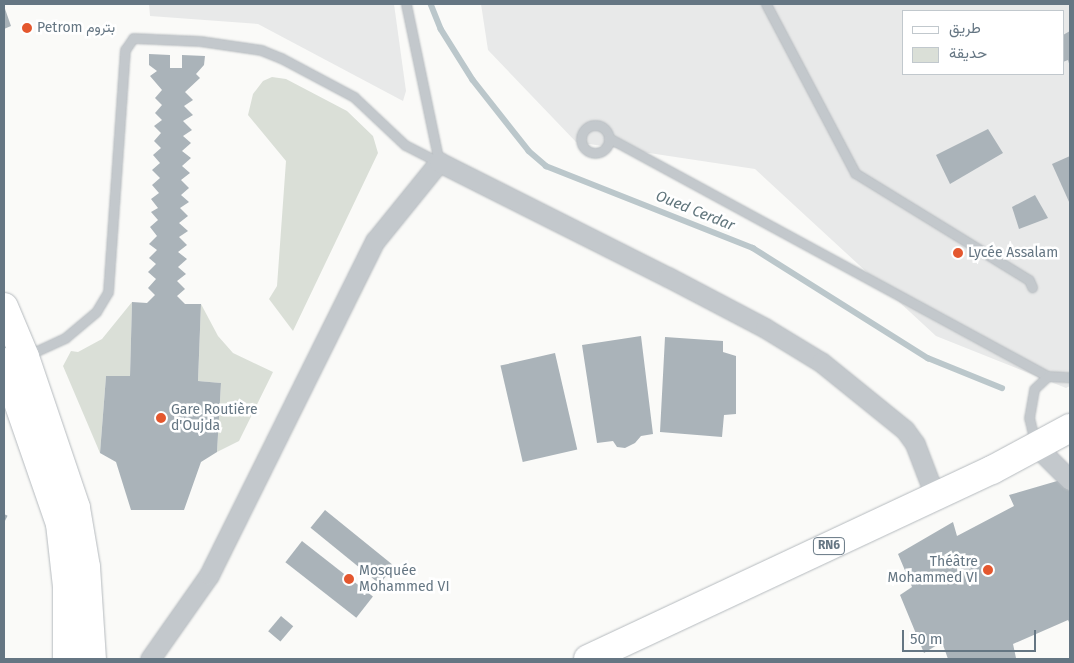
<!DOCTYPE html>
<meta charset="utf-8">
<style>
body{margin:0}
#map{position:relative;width:1074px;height:663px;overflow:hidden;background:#fafaf8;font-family:"Fira Sans",Vazirmatn,sans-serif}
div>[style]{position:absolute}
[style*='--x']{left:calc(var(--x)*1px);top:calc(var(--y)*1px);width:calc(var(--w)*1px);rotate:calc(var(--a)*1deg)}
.built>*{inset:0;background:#e8e9e9}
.green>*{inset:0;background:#dadfd7}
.stream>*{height:5.5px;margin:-2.75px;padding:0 2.75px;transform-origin:2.75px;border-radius:2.75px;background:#bbc7cb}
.building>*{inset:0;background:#aab3b9;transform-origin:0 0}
.roads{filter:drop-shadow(0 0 1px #b5babe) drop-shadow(0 0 1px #b5babe)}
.lane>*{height:9px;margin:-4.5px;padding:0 4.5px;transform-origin:4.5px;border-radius:4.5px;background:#c3c8cc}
.lane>.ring{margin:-4.5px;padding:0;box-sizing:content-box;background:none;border:9px solid #c3c8cc;border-radius:50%}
.street>*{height:19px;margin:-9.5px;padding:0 9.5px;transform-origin:9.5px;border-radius:9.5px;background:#c3c8cc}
.primary>*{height:28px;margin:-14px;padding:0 14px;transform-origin:14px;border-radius:14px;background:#fff}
.dots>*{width:14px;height:14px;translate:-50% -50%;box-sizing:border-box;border:2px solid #fff;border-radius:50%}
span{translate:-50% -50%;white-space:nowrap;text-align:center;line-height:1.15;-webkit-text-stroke:5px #fff;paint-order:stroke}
.shield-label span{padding:1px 4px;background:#fff;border:1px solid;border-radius:4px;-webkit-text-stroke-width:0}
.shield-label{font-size:12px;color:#657683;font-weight:700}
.poi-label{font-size:14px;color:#657683}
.left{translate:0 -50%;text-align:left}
.right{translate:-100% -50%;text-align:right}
.water-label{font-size:15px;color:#60757c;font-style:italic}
.frame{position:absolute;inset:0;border:5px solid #657683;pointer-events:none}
.legend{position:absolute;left:902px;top:10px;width:162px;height:65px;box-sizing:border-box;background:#fff;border:1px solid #c1c8cd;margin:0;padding:6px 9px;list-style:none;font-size:15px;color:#657683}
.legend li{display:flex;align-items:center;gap:10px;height:25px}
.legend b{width:25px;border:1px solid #c1c8cd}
.scale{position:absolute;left:902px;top:630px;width:134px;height:22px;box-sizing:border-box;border:2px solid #657683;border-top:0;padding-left:6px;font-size:15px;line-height:18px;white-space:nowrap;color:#657683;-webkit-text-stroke:4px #fff;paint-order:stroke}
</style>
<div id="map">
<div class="built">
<i style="clip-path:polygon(149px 4px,394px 4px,406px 91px,403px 101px,258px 24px,150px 16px)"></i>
<i style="clip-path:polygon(evenodd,481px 4px,1070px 4px,1070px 386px,1066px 388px,936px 336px,755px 169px,576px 142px,488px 50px,481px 4px,903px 11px,1063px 11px,1063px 74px,903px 74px,903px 11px)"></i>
</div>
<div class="green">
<i style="clip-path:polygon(272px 77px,286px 79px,347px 111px,373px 136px,378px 153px,293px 331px,269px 299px,277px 286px,286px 161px,248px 115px,253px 94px,263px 81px)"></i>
<i style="clip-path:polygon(132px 302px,130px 376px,106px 376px,100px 453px,63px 366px,71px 351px,78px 352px,102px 339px)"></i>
<i style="clip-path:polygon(201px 304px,218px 336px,233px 353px,273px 372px,239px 441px,217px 452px,221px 383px,198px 381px)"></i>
</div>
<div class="stream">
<i style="--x:431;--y:4;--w:27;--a:68"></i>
<i style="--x:441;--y:29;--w:60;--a:57.9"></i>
<i style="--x:473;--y:80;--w:90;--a:51.7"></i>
<i style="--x:529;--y:151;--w:23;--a:41"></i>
<i style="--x:546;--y:166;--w:223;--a:21.6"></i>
<i style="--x:753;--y:248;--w:207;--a:32.2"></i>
<i style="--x:928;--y:358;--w:80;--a:22.1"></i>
</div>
<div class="building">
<i style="clip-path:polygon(4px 6px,11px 26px,4px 29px)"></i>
<i style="clip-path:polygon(1070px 31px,1070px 67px,1068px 60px,1063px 62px,1063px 35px)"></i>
<i style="clip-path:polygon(149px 54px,170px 55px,170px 68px,182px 68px,182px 55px,205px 56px,204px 65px,196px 74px,200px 78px,185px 92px,193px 100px,184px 106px,193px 115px,183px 121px,192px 130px,183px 136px,191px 143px,182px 151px,191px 158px,182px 166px,190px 173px,181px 180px,189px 188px,181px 195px,189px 202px,180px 208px,188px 216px,179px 223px,188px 231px,179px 237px,187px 245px,178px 252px,187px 259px,178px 267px,186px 274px,177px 281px,185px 289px,177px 296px,185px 304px,201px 304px,198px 381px,221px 383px,217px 452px,201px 462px,184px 510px,131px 510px,116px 462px,100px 453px,106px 376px,130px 376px,132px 302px,147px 303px,155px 295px,148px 288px,156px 279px,148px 272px,156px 264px,149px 258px,157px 250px,149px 244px,157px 236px,150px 227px,158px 220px,151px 212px,158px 208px,151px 199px,159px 193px,152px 185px,160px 178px,152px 170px,160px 163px,153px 155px,161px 148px,154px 141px,161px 133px,154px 126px,162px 120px,155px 113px,162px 105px,155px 98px,162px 90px,150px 76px,157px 71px,149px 65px)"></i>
<i style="clip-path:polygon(988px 129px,1003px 153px,950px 184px,936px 155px)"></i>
<i style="clip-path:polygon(1070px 156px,1070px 204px,1052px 164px)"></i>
<i style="clip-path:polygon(1035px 195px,1048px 218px,1019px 229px,1012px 207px)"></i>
<i style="clip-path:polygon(641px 336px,653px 434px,641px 436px,635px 443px,625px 448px,617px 447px,613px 441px,597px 443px,582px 345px)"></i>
<i style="clip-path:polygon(665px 337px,723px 341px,723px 352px,736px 356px,736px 414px,724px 415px,722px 437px,660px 432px)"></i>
<i style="left:555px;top:353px;width:99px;height:56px;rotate:77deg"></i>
<i style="clip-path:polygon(1064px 479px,1070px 493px,1070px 624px,1068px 620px,1013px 644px,1016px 658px,1012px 659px,948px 659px,942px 642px,924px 653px,900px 595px,912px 587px,898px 554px,953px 522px,957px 536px,1014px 506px,1009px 495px)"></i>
<i style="left:325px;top:510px;width:89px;height:23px;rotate:39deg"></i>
<i style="left:4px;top:514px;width:4px;height:24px;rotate:27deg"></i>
<i style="left:302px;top:541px;width:90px;height:27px;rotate:38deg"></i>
<i style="left:281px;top:616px;width:16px;height:20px;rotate:40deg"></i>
</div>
<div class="roads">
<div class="lane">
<i style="--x:406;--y:4;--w:161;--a:78.2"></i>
<i style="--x:766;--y:4;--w:191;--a:62.2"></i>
<i style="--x:855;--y:173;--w:204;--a:31.6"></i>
<i style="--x:1029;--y:280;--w:8;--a:67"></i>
<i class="ring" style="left:581px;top:125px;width:19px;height:19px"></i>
<i style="--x:609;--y:138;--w:499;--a:28.5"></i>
<i style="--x:28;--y:355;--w:41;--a:-24.7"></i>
<i style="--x:65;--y:338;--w:40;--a:-40"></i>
<i style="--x:96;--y:312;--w:23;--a:-59"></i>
<i style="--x:108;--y:292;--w:243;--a:-86"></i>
<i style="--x:125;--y:50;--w:14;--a:-56"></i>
<i style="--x:133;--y:38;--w:67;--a:2.6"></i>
<i style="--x:200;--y:41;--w:62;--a:8.4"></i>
<i style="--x:261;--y:50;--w:22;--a:22"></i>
<i style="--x:281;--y:58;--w:83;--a:28.1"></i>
<i style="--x:354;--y:97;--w:70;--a:43.3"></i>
<i style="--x:405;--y:145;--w:38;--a:27"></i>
<i style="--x:1035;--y:443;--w:26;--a:-103"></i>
<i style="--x:1029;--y:418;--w:29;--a:-80"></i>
<i style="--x:1034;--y:389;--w:19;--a:-43"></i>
<i style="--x:1048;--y:376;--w:22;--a:3"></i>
</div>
<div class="street">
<i style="--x:1036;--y:446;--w:48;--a:45"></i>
<i style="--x:150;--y:659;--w:103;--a:-54.9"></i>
<i style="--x:209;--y:575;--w:373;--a:-63.6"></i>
<i style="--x:375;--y:241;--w:102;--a:-51"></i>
<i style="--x:439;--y:162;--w:256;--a:26.7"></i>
<i style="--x:668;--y:277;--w:110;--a:27.7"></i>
<i style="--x:765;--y:328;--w:66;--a:31.3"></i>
<i style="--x:821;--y:362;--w:108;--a:39"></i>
<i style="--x:905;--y:430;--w:17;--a:54"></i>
<i style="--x:915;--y:444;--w:56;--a:69"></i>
</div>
<div class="primary">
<i style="--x:4;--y:307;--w:54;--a:67.2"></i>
<i style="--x:25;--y:357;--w:159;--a:71.3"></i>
<i style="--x:76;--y:508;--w:60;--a:80.4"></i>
<i style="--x:86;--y:567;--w:92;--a:86.3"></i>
<i style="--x:4;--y:362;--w:171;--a:70.9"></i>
<i style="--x:60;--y:524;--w:62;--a:83.6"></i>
<i style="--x:67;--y:586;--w:73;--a:90"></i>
<i style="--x:588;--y:659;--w:446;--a:-25.1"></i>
<i style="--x:992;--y:470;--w:89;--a:-28.3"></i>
</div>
</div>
<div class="dots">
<i style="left:27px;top:28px;background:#e4572e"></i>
<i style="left:958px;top:253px;background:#e4572e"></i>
<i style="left:161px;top:418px;background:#e4572e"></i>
<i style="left:988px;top:570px;background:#e4572e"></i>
<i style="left:349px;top:579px;background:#e4572e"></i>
</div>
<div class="shield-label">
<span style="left:829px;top:546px">RN6</span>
</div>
<div class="poi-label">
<span class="left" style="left:37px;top:28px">Petrom بتروم</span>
<span class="left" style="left:968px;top:253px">Lycée Assalam</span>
<span class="left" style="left:171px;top:418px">Gare Routière<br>d'Oujda</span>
<span class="right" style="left:978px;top:570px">Théâtre<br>Mohammed VI</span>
<span class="left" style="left:359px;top:579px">Mosquée<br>Mohammed VI</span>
</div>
<div class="water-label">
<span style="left:695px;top:211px;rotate:22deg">Oued Cerdar</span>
</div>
<div class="frame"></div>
<ul class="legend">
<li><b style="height:6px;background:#fff"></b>طريق</li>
<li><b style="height:14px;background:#dadfd7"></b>حديقة</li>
</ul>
<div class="scale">50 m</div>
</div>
